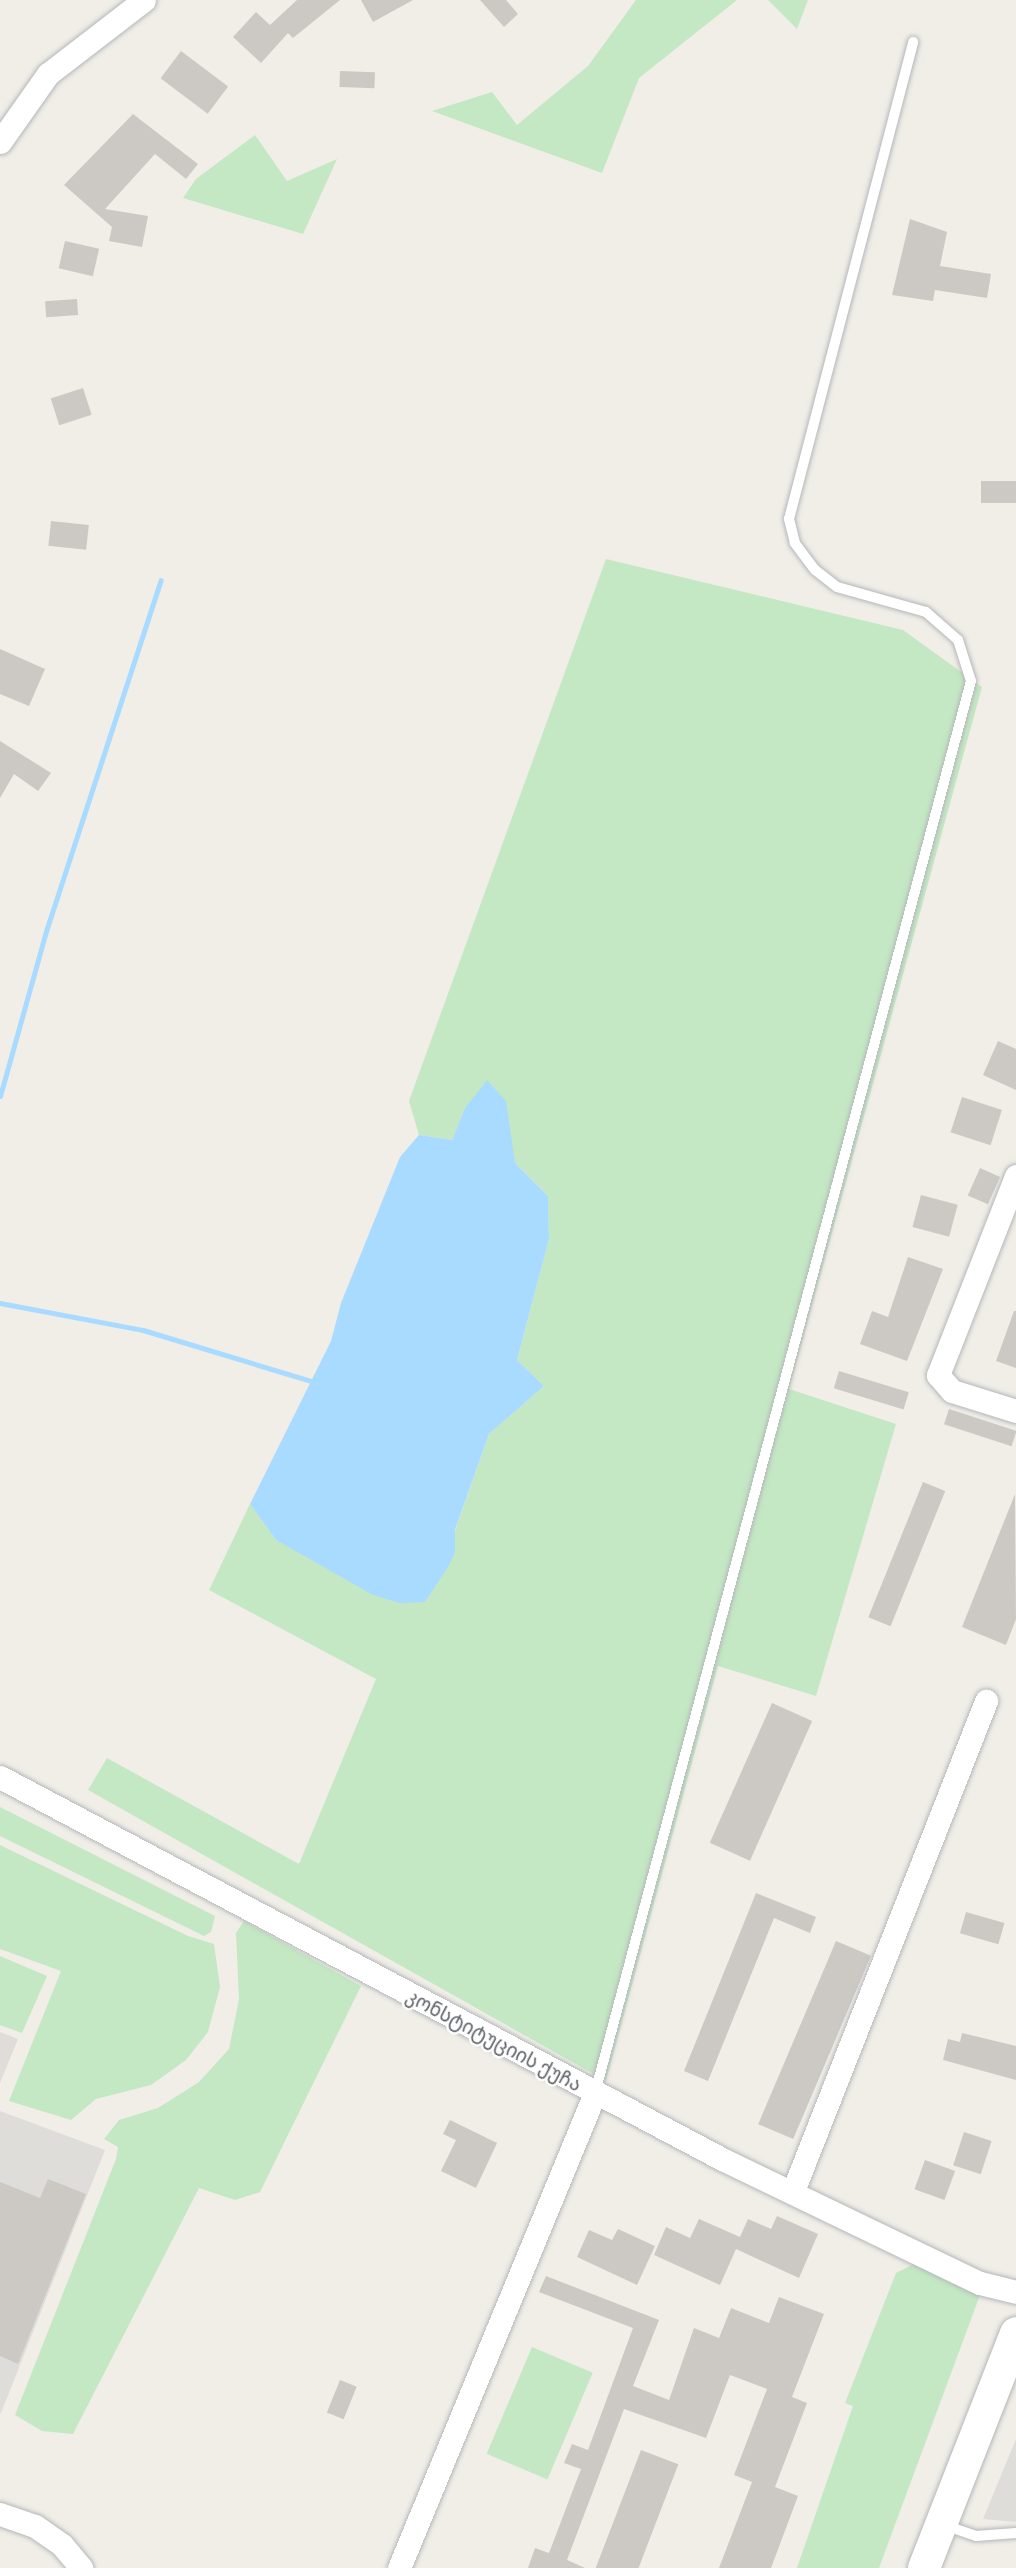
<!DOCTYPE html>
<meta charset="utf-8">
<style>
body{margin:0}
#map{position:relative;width:1016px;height:2568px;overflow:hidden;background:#f0eee7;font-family:"Exo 2","Noto Sans Georgian",sans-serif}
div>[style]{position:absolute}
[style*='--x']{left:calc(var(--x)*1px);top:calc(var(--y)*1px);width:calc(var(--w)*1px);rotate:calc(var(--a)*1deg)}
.industrial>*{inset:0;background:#dfddd9}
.green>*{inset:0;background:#c4e8c3;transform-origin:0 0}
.water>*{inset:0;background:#a8dbff}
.stream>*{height:5px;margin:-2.5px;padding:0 2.5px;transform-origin:2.5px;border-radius:2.5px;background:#a8dbff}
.building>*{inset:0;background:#ccc9c4;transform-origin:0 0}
.roads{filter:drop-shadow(0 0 2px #b4b7bb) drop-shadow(0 0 2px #b4b7bb)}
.lane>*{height:10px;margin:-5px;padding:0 5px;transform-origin:5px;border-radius:5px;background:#fff}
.street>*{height:23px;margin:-11.5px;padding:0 11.5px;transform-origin:11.5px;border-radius:11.5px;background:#fff}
.secondary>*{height:32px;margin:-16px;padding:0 16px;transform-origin:16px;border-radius:16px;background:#fff}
span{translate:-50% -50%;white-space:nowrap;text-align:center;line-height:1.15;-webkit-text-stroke:5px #fff;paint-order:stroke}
.street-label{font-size:19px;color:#5e6267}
</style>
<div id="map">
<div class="industrial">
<i style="clip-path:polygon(0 2032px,18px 2039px,0 2083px)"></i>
<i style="clip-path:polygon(0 2111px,105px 2150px,1px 2413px,0 2413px)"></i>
<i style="clip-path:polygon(1016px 2439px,1016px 2522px,983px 2519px)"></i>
</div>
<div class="green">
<i style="clip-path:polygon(636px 0,737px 0,639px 78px,602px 173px,432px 111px,492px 92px,517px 125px,588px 66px)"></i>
<i style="clip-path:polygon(768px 0,808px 0,797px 29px)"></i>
<i style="clip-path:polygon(255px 135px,287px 181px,337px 159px,303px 234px,183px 198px,196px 179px)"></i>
<i style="clip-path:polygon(606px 559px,903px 630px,982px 687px,789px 1389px,896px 1424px,816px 1696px,718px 1666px,606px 2081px,88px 1790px,107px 1758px,299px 1864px,376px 1679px,209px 1590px,250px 1504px,276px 1540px,425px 1602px,455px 1553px,455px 1531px,489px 1434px,544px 1386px,517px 1360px,549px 1239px,548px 1196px,515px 1163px,509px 1135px,465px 1108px,452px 1140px,419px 1135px,409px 1101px)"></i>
<i style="clip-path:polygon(0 1807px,215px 1916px,211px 1932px,204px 1936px,0 1836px)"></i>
<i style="clip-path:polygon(0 1845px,188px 1936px,214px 1944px,220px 1987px,208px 2032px,186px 2060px,151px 2085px,96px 2099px,71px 2120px,9px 2101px,61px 1971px,0 1949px)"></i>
<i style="clip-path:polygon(244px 1921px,361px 1986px,260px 2192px,235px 2200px,199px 2188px,73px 2434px,42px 2431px,15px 2415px,116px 2159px,118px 2147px,104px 2139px,119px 2120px,158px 2108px,199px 2082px,229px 2049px,239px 1999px,236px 1933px)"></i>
<i style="clip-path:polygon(0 1956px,47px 1976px,22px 2033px,0 2025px)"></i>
<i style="clip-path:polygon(916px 2263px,980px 2295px,879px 2568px,797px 2568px,853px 2406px,845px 2403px,896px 2273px)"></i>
<i style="left:532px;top:2347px;width:66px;height:116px;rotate:23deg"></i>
</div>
<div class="water">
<i style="clip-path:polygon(487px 1080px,506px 1101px,515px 1163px,548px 1196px,549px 1239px,517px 1360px,544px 1386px,489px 1434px,455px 1530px,455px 1553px,448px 1567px,425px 1602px,400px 1603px,373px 1595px,276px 1540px,250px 1504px,331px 1341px,341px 1303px,400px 1157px,419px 1135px,452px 1140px,465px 1108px)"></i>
</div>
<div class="stream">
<i style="--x:0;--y:1096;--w:174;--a:-74.4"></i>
<i style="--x:47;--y:928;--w:366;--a:-71.9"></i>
<i style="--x:0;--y:1303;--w:146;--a:10.7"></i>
<i style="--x:143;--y:1330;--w:176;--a:16.9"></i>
</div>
<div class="building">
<i style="clip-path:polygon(297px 0,340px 0,293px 38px,288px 33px,261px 63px,233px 37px,256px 12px,270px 25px)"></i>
<i style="clip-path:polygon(361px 0,413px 0,373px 22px)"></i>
<i style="clip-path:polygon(480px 0,506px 0,518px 14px,504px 27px)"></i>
<i style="left:181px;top:51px;width:59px;height:34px;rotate:37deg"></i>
<i style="left:340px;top:71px;width:35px;height:16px;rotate:2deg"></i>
<i style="clip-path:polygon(133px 114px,198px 164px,186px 179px,155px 154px,105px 209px,148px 216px,142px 247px,109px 241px,112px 227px,64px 185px)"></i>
<i style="clip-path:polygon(910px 219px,947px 232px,940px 266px,991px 274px,987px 298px,935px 290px,933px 301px,892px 295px)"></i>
<i style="left:65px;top:241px;width:35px;height:28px;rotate:13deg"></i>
<i style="left:77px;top:299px;width:16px;height:32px;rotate:86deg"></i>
<i style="left:83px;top:388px;width:28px;height:34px;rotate:72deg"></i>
<i style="left:981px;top:481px;width:35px;height:22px"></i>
<i style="left:51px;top:521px;width:38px;height:25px;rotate:6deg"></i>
<i style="clip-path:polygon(0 649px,45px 669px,29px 706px,0 694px)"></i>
<i style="clip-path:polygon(0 741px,51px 773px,38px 791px,14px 774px,0 798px)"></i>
<i style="clip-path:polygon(998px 1041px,1016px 1049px,1016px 1090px,983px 1075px)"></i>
<i style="left:962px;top:1097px;width:42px;height:37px;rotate:18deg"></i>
<i style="left:980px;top:1168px;width:22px;height:30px;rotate:24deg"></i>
<i style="left:921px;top:1195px;width:38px;height:33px;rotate:15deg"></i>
<i style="clip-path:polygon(908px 1257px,943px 1269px,907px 1361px,860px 1344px,872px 1311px,888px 1317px)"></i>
<i style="clip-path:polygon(1014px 1311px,1016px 1311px,1016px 1368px,996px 1361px)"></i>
<i style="left:839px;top:1371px;width:73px;height:18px;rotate:17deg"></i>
<i style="left:949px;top:1409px;width:71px;height:16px;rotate:18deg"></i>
<i style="left:923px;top:1482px;width:24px;height:146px;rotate:22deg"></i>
<i style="clip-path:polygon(1015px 1494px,1016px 1619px,1006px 1645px,962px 1627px)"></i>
<i style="left:772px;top:1703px;width:44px;height:153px;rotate:24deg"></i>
<i style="clip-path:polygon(756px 1893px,816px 1917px,810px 1933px,774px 1918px,708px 2081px,684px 2071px)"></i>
<i style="left:966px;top:1912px;width:40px;height:22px;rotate:16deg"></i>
<i style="left:836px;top:1941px;width:38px;height:199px;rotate:23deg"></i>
<i style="clip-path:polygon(962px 2033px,1016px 2046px,1016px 2080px,943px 2060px,948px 2039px,960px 2042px)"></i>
<i style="clip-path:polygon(450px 2120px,497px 2143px,476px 2188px,441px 2171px,456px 2140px,443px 2134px)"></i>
<i style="left:964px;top:2132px;width:29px;height:35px;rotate:18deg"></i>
<i style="left:925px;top:2160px;width:32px;height:31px;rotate:20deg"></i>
<i style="clip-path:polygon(48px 2179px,86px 2194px,18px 2364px,0 2356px,0 2182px,40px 2198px)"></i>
<i style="clip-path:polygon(777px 2216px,818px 2234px,799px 2278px,736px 2249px,720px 2285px,654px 2255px,666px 2227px,690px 2238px,699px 2219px,740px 2237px,748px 2219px,771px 2229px)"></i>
<i style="clip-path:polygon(618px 2229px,655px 2246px,637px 2285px,577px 2257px,589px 2230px,612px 2240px)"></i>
<i style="clip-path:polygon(546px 2276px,659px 2320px,633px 2386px,669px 2400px,694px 2328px,719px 2338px,731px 2308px,769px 2323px,779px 2297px,824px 2314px,792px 2397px,807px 2403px,775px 2487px,798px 2496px,771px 2568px,719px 2568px,752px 2482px,734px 2475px,767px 2389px,730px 2375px,706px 2438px,624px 2409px,567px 2560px,585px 2568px,528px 2568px,535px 2548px,549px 2553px,581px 2469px,564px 2463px,572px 2444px,588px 2450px,633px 2328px,539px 2292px)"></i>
<i style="left:340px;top:2380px;width:18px;height:35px;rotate:22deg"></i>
<i style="left:641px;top:2450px;width:40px;height:127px;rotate:21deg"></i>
</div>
<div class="roads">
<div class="lane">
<i style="--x:595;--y:2093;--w:1461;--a:-75.09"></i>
<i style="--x:971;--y:681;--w:43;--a:-107.6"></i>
<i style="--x:958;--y:640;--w:43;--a:-138.8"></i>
<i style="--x:926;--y:612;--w:92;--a:-164.3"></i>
<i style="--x:837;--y:587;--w:28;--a:-142"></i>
<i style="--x:815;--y:570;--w:34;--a:-127"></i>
<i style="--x:795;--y:543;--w:25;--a:-104"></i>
<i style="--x:789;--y:519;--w:493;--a:-75.4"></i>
<i style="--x:944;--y:2525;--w:34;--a:19"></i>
<i style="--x:976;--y:2536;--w:40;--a:-4.3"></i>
</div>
<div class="street">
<i style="--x:0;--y:142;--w:83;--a:-54.8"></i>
<i style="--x:48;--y:74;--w:121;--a:-37.6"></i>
<i style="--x:1016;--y:1176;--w:214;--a:111.4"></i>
<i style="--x:938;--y:1375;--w:21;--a:49"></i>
<i style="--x:952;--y:1391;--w:67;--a:17.4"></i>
<i style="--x:0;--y:1777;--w:817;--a:27.88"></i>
<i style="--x:722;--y:2159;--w:286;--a:25.7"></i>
<i style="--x:980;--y:2283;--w:37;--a:14"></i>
<i style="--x:793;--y:2191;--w:527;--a:-68.5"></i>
<i style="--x:0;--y:2514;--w:37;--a:19"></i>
<i style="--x:35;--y:2526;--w:33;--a:35"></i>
<i style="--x:62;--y:2545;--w:30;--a:50"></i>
<i style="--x:399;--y:2568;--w:514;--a:-67.58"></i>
</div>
<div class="secondary">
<i style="--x:924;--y:2568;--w:252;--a:-68.6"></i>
</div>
</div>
<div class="street-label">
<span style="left:494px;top:2040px;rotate:28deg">კონსტიტუციის ქუჩა</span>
</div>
</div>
